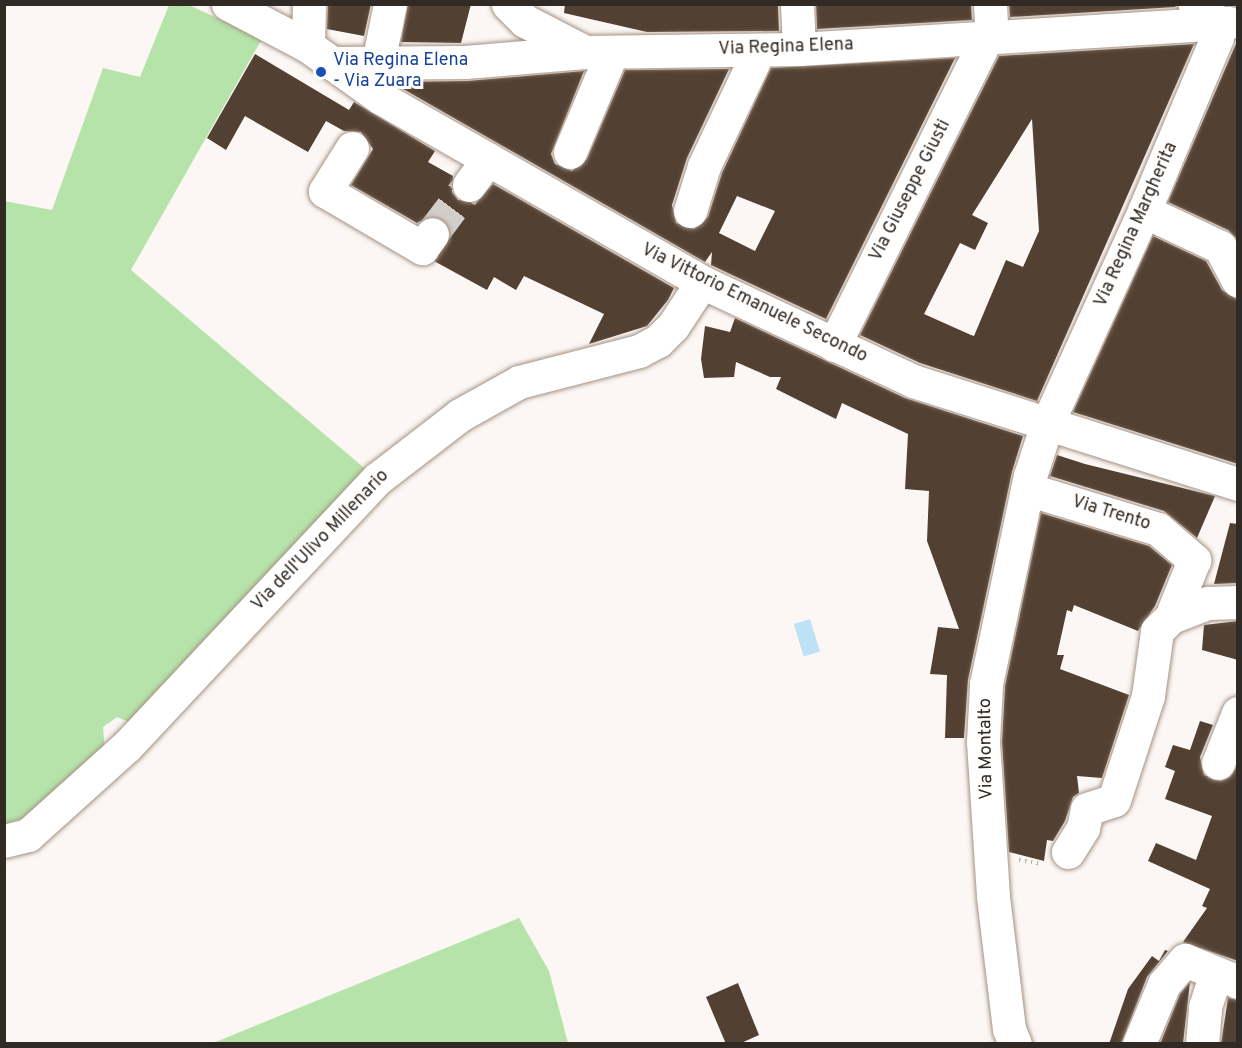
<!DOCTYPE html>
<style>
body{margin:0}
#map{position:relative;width:1242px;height:1048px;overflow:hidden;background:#fcf7f4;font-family:Overpass,sans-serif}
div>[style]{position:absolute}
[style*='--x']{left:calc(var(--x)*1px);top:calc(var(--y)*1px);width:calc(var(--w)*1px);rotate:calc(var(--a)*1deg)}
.green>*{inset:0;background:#b6e3aa}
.water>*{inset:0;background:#bde1f5;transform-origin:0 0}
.building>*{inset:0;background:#524133}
.minor-tunnel>*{height:33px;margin-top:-16.5px;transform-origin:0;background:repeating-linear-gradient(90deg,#d3ceca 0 33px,transparent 0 49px)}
.path>*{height:4px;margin-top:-2px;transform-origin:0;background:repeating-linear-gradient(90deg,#b9b3af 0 1.5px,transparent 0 6px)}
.roads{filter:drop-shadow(0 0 2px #a49182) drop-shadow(0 0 2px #a49182)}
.minor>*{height:33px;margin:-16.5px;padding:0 16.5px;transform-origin:16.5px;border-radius:16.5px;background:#fff}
.dots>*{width:16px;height:16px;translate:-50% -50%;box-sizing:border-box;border:3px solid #fff;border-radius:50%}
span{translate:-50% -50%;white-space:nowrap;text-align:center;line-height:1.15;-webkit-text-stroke:6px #fff;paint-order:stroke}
.street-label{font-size:18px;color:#312923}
.transit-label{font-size:18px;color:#164399}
.left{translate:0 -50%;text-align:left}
.frame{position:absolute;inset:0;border:6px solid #312923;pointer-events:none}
</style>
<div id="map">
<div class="green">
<i style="clip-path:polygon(169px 5px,189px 5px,262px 39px,131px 270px,369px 472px,133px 724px,117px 717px,103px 727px,105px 751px,30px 816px,5px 824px,4px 201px,52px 210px,103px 68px,140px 77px)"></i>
<i style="clip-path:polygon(519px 918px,549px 971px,568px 1043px,213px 1043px)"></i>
</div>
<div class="water">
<i style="left:810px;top:619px;width:34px;height:17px;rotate:73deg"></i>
</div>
<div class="building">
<i style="clip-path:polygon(328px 4px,371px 4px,364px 36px,327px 29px)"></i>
<i style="clip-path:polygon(408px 4px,471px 4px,461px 43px,401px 42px)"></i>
<i style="clip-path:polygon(565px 4px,778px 4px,779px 31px,647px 32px,564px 13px)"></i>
<i style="clip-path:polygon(816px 4px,971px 4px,972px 20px,817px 29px)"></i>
<i style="clip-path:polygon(1009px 4px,1173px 4px,1176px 7px,1010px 17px)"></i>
<i style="clip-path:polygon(1238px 39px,1238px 240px,1228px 230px,1168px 202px)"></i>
<i style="clip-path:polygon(evenodd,1194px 44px,1037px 401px,920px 363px,860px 335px,999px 56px,1194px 44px,1032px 119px,1039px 231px,1023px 267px,1006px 260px,974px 336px,971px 335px,924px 314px,960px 243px,975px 250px,988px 223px,972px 215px,1032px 119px)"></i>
<i style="clip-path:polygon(255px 54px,349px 110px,354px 102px,435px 151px,428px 162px,453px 176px,452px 192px,458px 200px,477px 202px,493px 184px,674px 288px,668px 300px,647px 326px,589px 344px,604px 314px,524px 276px,516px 290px,494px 277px,487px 290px,434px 261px,451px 236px,443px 219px,433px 215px,417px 223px,351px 185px,373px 149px,361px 132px,344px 131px,326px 121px,308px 152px,245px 116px,226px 150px,207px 138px)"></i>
<i style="clip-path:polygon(evenodd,955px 58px,826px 319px,711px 265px,712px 252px,705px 262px,391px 82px,467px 81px,584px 71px,551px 154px,555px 164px,572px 171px,587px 159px,625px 70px,729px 69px,687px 158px,672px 205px,676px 223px,694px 229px,708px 217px,722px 173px,771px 68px,955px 58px,737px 196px,775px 211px,755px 251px,719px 233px,737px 196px)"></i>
<i style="clip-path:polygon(1153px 236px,1206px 261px,1222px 290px,1238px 300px,1238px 464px,1073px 412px)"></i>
<i style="clip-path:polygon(735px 318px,905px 398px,1023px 436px,1012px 472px,968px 680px,964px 738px,945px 738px,947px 675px,930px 674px,938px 627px,959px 629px,927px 541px,929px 491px,905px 489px,908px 434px,842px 403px,836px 419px,776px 389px,781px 377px,770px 377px,736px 362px,734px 377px,704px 378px,701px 359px,705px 326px,730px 332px)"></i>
<i style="clip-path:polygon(1057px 455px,1085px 464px,1215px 496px,1197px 538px,1164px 511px,1050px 476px)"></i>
<i style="clip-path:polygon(1041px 513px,1149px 546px,1172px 565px,1155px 606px,1138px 631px,1074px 605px,1072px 612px,1067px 610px,1057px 655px,1064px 655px,1060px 669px,1129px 695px,1102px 778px,1077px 776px,1079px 793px,1073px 797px,1065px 821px,1053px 841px,1047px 840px,1044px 861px,1009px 852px,1002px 742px,1005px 686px)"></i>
<i style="clip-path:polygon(1230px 523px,1238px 524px,1238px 583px,1214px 584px)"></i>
<i style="clip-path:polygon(1238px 621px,1238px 660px,1202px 650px,1204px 625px)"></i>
<i style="clip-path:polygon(1200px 721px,1213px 725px,1200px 757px,1204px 775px,1221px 781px,1230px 777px,1238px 765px,1238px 961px,1183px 942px,1207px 908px,1202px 906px,1210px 889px,1148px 861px,1156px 843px,1196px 860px,1212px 816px,1165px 799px,1175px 771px,1165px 767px,1173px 745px,1190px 750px)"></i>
<i style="clip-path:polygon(1165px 950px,1168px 951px,1147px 977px,1121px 1044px,1109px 1044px,1128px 989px,1152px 956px,1159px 961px)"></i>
<i style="clip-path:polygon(1190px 982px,1183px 1044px,1160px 1044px,1180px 994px)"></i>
<i style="clip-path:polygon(738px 983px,759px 1035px,739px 1044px,726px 1044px,706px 997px)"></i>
<i style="clip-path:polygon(1228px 998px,1238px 1000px,1238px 1044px,1221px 1044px)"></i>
</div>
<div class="minor-tunnel">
<i style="--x:432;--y:234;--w:61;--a:-52.9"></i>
</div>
<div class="path">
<i style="--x:1019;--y:860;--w:22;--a:10"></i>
</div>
<div class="roads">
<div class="minor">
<i style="--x:228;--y:4;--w:90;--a:27.7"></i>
<i style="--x:308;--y:46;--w:90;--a:35.5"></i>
<i style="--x:381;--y:98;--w:370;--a:29.8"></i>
<i style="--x:702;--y:282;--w:233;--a:25.1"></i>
<i style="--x:913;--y:381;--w:341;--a:17.6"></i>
<i style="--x:508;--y:4;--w:24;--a:45"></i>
<i style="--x:525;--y:21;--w:68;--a:27.3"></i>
<i style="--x:797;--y:4;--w:45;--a:87.5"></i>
<i style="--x:990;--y:4;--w:33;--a:87"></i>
<i style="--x:308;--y:46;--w:42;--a:-88.6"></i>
<i style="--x:378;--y:62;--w:59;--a:-78.3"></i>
<i style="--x:335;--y:63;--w:130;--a:-0.4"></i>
<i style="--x:465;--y:62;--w:120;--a:-4.8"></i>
<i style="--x:585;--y:52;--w:214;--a:-0.8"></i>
<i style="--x:799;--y:49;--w:430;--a:-3.5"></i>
<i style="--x:352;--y:148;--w:51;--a:122.1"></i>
<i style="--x:325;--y:191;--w:113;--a:30.4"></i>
<i style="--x:422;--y:248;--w:17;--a:-54"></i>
<i style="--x:570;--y:152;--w:108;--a:-67.2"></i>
<i style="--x:469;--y:185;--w:32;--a:-54"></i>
<i style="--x:690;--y:211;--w:47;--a:-72.7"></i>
<i style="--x:704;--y:166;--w:128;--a:-64.6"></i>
<i style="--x:1144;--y:211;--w:84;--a:25.3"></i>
<i style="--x:1220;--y:247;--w:38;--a:62"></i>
<i style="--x:834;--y:345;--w:344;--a:-63.6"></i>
<i style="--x:1027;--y:489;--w:137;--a:17"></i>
<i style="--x:1158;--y:529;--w:48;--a:40.7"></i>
<i style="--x:1194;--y:560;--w:61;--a:112"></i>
<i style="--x:1218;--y:763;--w:54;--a:-68.2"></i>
<i style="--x:4;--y:841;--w:25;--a:-14"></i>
<i style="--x:28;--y:835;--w:133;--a:-42"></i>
<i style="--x:127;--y:746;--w:366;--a:-46.9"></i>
<i style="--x:377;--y:479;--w:105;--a:-37.6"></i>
<i style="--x:460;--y:415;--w:68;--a:-29.2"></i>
<i style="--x:519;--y:382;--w:124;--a:-14.5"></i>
<i style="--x:639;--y:351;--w:21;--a:-28"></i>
<i style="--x:658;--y:341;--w:21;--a:-45"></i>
<i style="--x:673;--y:326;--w:53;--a:-56.6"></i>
<i style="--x:1068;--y:852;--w:28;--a:-58"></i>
<i style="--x:1083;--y:828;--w:19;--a:-78"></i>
<i style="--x:1087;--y:809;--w:28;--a:-18"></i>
<i style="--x:1114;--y:800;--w:109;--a:-71.9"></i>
<i style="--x:1148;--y:696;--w:66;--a:-82.1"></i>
<i style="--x:1157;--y:631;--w:20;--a:-45"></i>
<i style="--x:1171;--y:617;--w:40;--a:-21"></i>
<i style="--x:1208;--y:603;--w:30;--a:-2"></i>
<i style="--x:1015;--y:1044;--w:16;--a:-112"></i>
<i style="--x:1009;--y:1029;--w:134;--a:-96.9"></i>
<i style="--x:993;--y:896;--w:154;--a:-93.7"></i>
<i style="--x:983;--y:742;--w:58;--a:-87"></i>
<i style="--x:986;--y:684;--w:213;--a:-78.1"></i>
<i style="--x:1030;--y:476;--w:55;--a:-71.9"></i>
<i style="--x:1047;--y:424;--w:234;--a:-65.5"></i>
<i style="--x:1144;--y:211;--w:189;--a:-67.2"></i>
<i style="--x:1217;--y:37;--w:14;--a:-82"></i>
<i style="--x:1219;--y:23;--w:31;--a:-142"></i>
<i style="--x:1139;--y:1044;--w:65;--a:-67.4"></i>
<i style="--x:1164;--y:984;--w:32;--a:-49"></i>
<i style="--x:1185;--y:960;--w:57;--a:22.5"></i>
<i style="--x:1202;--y:1044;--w:37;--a:-85"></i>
<i style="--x:1205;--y:1007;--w:35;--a:-72"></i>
</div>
</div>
<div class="dots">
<i style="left:321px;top:72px;background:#1a4fb4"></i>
</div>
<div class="street-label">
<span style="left:786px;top:48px;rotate:-2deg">Via Regina Elena</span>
<span style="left:911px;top:191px;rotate:-63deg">Via Giuseppe Giusti</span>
<span style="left:1137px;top:225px;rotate:-66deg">Via Regina Margherita</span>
<span style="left:754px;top:304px;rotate:26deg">Via Vittorio Emanuele Secondo</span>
<span style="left:1111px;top:514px;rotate:17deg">Via Trento</span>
<span style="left:321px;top:541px;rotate:-46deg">Via dell'Ulivo Millenario</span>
<span style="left:987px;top:749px;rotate:-91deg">Via Montalto</span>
</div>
<div class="transit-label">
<span class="left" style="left:333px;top:72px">Via Regina Elena<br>- Via Zuara</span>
</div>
<div class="frame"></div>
</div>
